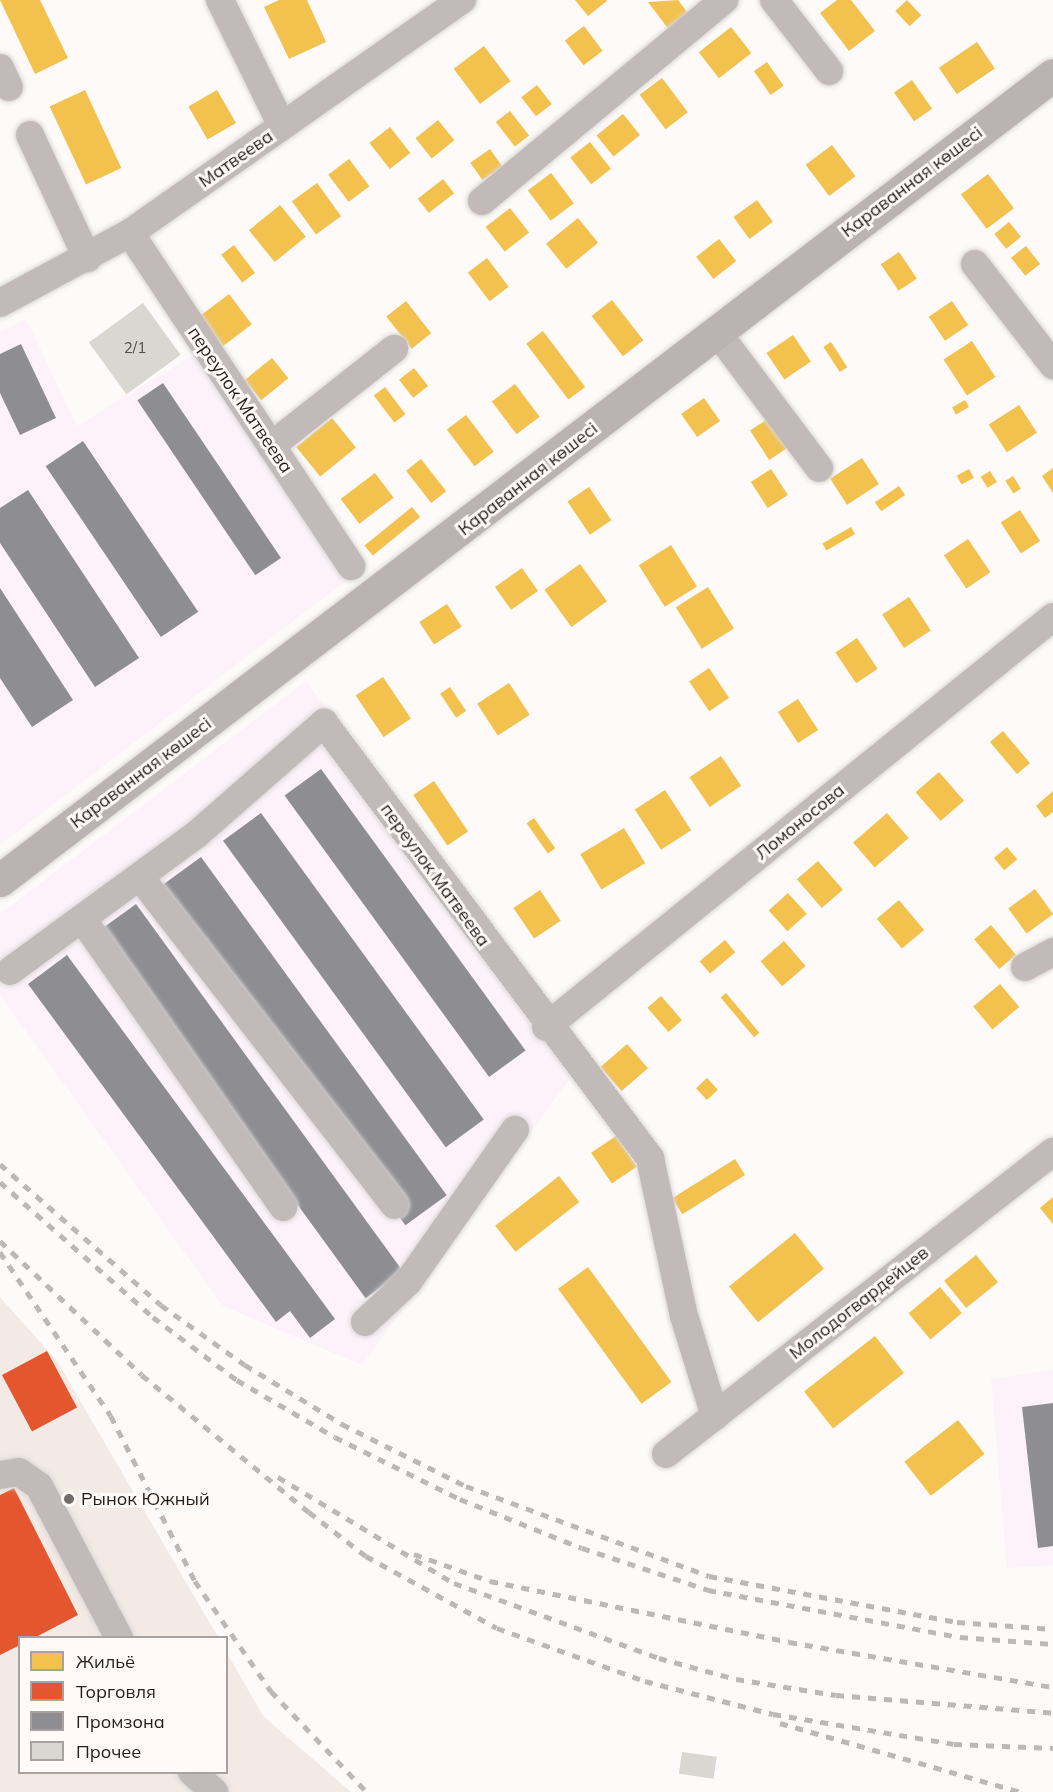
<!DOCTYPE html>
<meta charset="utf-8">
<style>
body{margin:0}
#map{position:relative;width:1053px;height:1792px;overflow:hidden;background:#fdfaf9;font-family:Mulish,sans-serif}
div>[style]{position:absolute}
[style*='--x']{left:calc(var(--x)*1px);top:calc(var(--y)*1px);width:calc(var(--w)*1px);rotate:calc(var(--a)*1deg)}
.built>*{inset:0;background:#f3eae6}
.industrial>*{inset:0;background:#fdf1fa}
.homes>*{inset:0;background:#f2c14e;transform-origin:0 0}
.shops>*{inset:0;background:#e4572e;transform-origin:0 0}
.industry>*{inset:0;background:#8d8d92;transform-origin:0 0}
.building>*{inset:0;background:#dad6d1;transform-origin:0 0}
.roads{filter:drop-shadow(0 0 2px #dad7d6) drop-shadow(0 0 2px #dad7d6)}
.minor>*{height:28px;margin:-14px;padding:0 14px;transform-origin:14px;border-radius:14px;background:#c2bab9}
.major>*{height:33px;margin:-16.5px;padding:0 16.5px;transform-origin:16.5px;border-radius:16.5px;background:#bab3b2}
.rail>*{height:4.5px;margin-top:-2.25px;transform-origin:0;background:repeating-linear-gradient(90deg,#bcb8b7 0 8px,transparent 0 16px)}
.dots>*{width:16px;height:16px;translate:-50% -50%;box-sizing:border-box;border:3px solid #fff9f7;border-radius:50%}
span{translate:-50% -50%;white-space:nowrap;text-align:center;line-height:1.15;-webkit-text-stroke:6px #fff9f7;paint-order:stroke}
.number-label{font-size:15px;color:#544c48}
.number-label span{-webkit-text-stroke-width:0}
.street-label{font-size:18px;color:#271e1a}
.poi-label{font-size:18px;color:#271e1a}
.left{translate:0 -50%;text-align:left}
.legend{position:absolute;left:18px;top:1636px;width:210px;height:138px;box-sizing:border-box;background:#fff9f7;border:2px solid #a9a19f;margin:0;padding:8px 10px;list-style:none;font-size:18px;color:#271e1a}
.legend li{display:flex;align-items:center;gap:12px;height:30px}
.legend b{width:30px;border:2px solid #a9a19f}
</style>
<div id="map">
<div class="built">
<i style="clip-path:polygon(0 1297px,57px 1361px,218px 1637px,20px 1638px,20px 1772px,226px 1772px,227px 1653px,263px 1716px,351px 1792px,0 1792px)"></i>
</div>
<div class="industrial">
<i style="clip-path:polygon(26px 319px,77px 426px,193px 355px,347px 580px,0 845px,0 332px)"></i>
<i style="clip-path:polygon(306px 681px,588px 1053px,362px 1365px,223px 1306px,0 995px,0 914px)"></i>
<i style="clip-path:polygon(1053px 1370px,1053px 1565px,1007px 1568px,991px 1379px)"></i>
</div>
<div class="homes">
<i style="clip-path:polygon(0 0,40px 0,68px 58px,35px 74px)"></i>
<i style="clip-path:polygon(279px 0,307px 0,326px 42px,289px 59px,264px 7px)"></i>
<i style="clip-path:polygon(575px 0,606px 0,607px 1px,588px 16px)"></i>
<i style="clip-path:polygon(678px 0,690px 16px,670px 31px,648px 2px)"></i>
<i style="clip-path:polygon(837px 0,851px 0,875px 31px,849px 51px,820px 13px)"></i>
<i style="left:907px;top:0;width:21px;height:16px;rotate:47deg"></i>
<i style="left:584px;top:26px;width:31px;height:24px;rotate:53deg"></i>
<i style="left:731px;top:27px;width:33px;height:41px;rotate:52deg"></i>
<i style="left:977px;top:42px;width:32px;height:46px;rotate:56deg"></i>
<i style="left:484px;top:46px;width:44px;height:38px;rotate:53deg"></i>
<i style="left:767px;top:62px;width:29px;height:16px;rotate:55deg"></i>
<i style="left:662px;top:78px;width:43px;height:28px;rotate:53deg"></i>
<i style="left:912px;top:80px;width:35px;height:22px;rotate:55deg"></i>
<i style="left:537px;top:85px;width:24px;height:20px;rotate:52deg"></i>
<i style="left:85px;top:90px;width:86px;height:39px;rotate:65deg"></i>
<i style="left:217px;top:90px;width:38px;height:33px;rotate:60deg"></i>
<i style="left:510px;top:111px;width:31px;height:18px;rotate:52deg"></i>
<i style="left:623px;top:114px;width:27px;height:34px;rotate:51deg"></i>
<i style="left:438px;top:120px;width:26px;height:29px;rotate:51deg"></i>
<i style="left:390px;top:127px;width:33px;height:26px;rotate:52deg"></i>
<i style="left:590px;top:142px;width:34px;height:25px;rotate:52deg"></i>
<i style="left:832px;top:145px;width:39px;height:33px;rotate:53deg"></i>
<i style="left:490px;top:149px;width:21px;height:24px;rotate:55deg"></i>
<i style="left:349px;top:159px;width:34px;height:26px;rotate:53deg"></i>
<i style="left:551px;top:173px;width:38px;height:29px;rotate:53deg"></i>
<i style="left:988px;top:174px;width:43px;height:34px;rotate:53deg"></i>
<i style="left:443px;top:179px;width:18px;height:32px;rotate:52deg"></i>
<i style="left:317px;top:183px;width:41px;height:31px;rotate:54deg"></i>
<i style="left:757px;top:200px;width:27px;height:29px;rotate:54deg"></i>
<i style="left:280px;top:205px;width:41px;height:40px;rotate:51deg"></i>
<i style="left:510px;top:208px;width:31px;height:31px;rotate:52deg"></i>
<i style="left:578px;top:218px;width:32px;height:41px;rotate:51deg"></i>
<i style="left:1009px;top:222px;width:19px;height:19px;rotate:51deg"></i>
<i style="left:719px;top:239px;width:28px;height:29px;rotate:52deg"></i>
<i style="left:234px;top:245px;width:35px;height:16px;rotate:53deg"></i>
<i style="left:1026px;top:246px;width:23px;height:19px;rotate:52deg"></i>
<i style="left:899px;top:252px;width:32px;height:22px;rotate:56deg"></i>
<i style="left:487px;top:258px;width:36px;height:24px;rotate:53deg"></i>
<i style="left:229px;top:294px;width:38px;height:36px;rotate:53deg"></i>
<i style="left:612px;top:300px;width:51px;height:26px;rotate:52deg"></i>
<i style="left:406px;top:301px;width:41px;height:25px;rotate:52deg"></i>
<i style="left:952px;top:301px;width:29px;height:28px;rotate:56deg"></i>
<i style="left:543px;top:331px;width:70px;height:21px;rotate:53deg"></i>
<i style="left:793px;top:335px;width:32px;height:32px;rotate:56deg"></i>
<i style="left:972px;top:341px;width:43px;height:34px;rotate:57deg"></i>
<i style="left:831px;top:342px;width:30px;height:9px;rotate:57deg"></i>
<i style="left:272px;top:358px;width:26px;height:35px;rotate:51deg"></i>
<i style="left:414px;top:368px;width:23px;height:19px;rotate:52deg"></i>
<i style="left:515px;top:384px;width:41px;height:29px;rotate:53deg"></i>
<i style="left:385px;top:387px;width:34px;height:14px;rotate:53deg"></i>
<i style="left:704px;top:398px;width:28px;height:28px;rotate:55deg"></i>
<i style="left:965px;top:400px;width:8px;height:15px;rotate:60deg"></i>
<i style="left:1019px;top:405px;width:33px;height:36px;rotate:57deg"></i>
<i style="left:466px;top:415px;width:46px;height:24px;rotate:53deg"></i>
<i style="left:771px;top:417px;width:35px;height:25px;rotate:57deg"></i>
<i style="left:332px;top:418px;width:38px;height:46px;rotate:51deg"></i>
<i style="left:862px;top:458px;width:31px;height:38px;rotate:57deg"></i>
<i style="left:421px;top:459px;width:41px;height:19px;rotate:52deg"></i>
<i style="clip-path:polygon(1053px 468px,1053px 493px,1042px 476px)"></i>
<i style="left:771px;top:469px;width:31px;height:24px;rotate:57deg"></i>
<i style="left:969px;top:469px;width:10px;height:14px;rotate:61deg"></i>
<i style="left:990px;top:471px;width:13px;height:11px;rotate:58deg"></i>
<i style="left:375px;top:473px;width:31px;height:43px;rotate:53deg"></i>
<i style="left:1013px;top:476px;width:15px;height:9px;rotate:58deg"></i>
<i style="left:899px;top:486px;width:11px;height:29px;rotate:56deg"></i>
<i style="left:589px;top:487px;width:40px;height:26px;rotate:56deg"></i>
<i style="left:412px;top:507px;width:13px;height:61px;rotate:51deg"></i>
<i style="left:1020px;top:510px;width:37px;height:23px;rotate:57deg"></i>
<i style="left:851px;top:527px;width:8px;height:33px;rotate:60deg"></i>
<i style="left:968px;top:539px;width:40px;height:29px;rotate:56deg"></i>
<i style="left:671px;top:545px;width:49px;height:38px;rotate:58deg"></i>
<i style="left:580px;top:564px;width:46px;height:44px;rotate:54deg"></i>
<i style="left:522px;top:568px;width:28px;height:33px;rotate:55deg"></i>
<i style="left:708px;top:587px;width:49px;height:38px;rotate:58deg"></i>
<i style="left:909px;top:597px;width:40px;height:32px;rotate:57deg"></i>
<i style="left:447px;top:604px;width:27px;height:33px;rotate:57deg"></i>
<i style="left:857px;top:638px;width:37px;height:26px;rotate:56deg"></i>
<i style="left:709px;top:668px;width:36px;height:24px;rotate:56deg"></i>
<i style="left:383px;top:677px;width:50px;height:33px;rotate:56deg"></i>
<i style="left:509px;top:683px;width:38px;height:38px;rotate:57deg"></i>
<i style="left:450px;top:687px;width:29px;height:12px;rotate:56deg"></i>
<i style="left:798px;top:699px;width:37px;height:24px;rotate:57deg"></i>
<i style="left:1003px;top:731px;width:42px;height:17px;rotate:50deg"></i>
<i style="left:721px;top:756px;width:36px;height:38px;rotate:56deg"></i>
<i style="left:939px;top:772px;width:38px;height:31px;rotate:49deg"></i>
<i style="left:434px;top:781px;width:61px;height:25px;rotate:56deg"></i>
<i style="left:665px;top:790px;width:48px;height:36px;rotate:57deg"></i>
<i style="clip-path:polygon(1053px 791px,1053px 812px,1045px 818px,1036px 806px)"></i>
<i style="left:887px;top:813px;width:33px;height:45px;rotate:49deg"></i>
<i style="left:534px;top:818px;width:37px;height:9px;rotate:55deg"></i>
<i style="left:624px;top:828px;width:41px;height:51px;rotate:59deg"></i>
<i style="left:1007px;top:847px;width:16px;height:17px;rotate:50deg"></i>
<i style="left:818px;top:861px;width:38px;height:28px;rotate:49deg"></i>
<i style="left:1035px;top:889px;width:31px;height:33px;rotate:54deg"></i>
<i style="left:540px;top:890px;width:37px;height:32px;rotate:56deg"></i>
<i style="left:788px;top:893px;width:28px;height:26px;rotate:48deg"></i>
<i style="left:899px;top:900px;width:39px;height:29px;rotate:50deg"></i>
<i style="left:991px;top:925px;width:39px;height:22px;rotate:50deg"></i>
<i style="left:725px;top:940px;width:16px;height:33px;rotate:50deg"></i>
<i style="left:784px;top:941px;width:33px;height:31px;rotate:49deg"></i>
<i style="left:1000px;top:984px;width:30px;height:35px;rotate:50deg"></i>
<i style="left:726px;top:993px;width:52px;height:7px;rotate:50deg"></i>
<i style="left:661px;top:996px;width:32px;height:18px;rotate:49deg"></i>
<i style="left:627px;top:1044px;width:32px;height:35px;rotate:49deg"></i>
<i style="left:707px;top:1078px;width:16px;height:15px;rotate:47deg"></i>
<i style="left:616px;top:1136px;width:37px;height:30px;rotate:56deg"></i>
<i style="left:735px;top:1159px;width:19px;height:74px;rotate:58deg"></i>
<i style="left:559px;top:1176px;width:33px;height:81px;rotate:52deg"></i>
<i style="clip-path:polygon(1053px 1197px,1053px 1224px,1040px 1208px)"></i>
<i style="left:795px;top:1233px;width:46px;height:85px;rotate:51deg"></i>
<i style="left:976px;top:1255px;width:35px;height:41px;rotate:51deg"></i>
<i style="left:588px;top:1267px;width:142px;height:37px;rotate:54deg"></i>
<i style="left:940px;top:1287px;width:34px;height:41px;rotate:50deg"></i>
<i style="left:875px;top:1336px;width:47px;height:90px;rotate:52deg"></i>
<i style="left:958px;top:1420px;width:43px;height:68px;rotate:52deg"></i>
</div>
<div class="shops">
<i style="left:47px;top:1351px;width:64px;height:51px;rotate:62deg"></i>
<i style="clip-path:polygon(14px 1488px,78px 1615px,34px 1638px,20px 1638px,20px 1645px,0 1655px,0 1495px)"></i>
</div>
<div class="industry">
<i style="clip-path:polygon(21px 344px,56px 418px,20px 435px,0 393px,0 354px)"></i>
<i style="left:163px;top:383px;width:211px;height:31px;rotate:56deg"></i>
<i style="left:83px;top:441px;width:206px;height:45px;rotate:56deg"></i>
<i style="clip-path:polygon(28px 490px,139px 658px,95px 687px,0 543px,0 508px)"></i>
<i style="clip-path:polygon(0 588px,73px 700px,32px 727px,0 678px)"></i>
<i style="left:321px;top:769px;width:348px;height:45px;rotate:54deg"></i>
<i style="left:261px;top:813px;width:379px;height:47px;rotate:54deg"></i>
<i style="left:201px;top:857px;width:418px;height:51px;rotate:54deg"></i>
<i style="left:136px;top:904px;width:454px;height:46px;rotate:54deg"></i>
<i style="clip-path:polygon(67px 955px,335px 1319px,310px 1338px,290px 1311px,276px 1322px,28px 984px)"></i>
<i style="clip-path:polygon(1053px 1403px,1053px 1546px,1038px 1548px,1022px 1407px)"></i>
</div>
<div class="building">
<i style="left:143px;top:303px;width:64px;height:67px;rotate:54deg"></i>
<i style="left:682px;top:1752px;width:35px;height:22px;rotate:8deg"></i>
</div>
<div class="roads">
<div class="minor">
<i style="--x:220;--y:0;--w:140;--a:63.8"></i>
<i style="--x:774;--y:0;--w:90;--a:52.2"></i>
<i style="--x:0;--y:68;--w:21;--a:65"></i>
<i style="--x:30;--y:135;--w:136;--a:65.1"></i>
<i style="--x:482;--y:201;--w:315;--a:-39.7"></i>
<i style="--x:130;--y:233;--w:400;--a:56.4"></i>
<i style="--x:975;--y:264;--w:128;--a:52.3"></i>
<i style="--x:0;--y:303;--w:148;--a:-28.3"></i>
<i style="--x:130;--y:233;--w:406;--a:-35.1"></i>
<i style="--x:717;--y:332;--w:170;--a:53.1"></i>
<i style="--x:271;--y:446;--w:157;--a:-38.3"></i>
<i style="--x:140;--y:877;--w:415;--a:52.2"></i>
<i style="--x:83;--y:920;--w:350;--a:55.1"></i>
<i style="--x:1025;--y:967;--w:32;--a:-28"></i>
<i style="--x:10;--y:971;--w:232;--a:-36.2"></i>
<i style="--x:197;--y:834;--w:169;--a:-41.2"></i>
<i style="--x:324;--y:723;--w:544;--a:53.15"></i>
<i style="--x:650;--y:1158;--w:162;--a:77.9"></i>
<i style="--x:684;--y:1316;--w:105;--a:72.8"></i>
<i style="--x:546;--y:1027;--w:652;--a:-38.96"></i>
<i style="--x:365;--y:1322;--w:59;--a:-42.9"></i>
<i style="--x:408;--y:1282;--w:186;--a:-54.9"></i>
<i style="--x:666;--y:1454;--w:491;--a:-38"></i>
<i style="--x:0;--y:1475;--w:19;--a:-9"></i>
<i style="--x:19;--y:1472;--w:24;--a:35"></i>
<i style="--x:39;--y:1486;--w:172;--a:62.2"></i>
<i style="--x:192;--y:1772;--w:30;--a:42"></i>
</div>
<div class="major">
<i style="--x:0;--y:880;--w:1325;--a:-37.4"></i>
</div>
</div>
<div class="rail">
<i style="--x:0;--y:1164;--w:214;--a:41.2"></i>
<i style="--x:161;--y:1305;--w:103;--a:35.5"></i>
<i style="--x:245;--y:1365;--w:114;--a:31.3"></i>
<i style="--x:342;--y:1424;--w:139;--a:26.6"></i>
<i style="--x:466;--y:1486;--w:259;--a:20.3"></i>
<i style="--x:709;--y:1576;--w:252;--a:10.5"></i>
<i style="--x:957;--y:1622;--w:96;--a:4.2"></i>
<i style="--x:0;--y:1182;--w:204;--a:41.4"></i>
<i style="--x:153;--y:1317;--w:105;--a:36.9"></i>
<i style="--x:237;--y:1380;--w:113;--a:30.2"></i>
<i style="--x:335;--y:1437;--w:140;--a:26.4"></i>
<i style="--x:460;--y:1499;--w:131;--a:21.9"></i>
<i style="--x:582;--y:1548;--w:133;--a:18.4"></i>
<i style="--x:708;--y:1590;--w:256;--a:10.6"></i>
<i style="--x:960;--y:1637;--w:93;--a:4.3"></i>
<i style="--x:0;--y:1241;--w:195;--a:43.3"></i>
<i style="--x:142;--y:1375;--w:216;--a:39.4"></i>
<i style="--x:309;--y:1512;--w:72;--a:37.7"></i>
<i style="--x:366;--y:1556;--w:149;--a:28.8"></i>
<i style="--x:497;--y:1628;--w:157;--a:19.7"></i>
<i style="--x:645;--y:1681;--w:132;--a:14.5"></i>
<i style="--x:773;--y:1714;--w:183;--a:9.4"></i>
<i style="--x:954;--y:1744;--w:99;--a:2.3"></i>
<i style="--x:0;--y:1252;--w:198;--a:55.9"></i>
<i style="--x:111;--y:1416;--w:185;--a:63"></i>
<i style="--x:195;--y:1581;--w:134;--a:55.4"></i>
<i style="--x:271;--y:1691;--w:139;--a:46.5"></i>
<i style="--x:278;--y:1477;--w:205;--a:31.1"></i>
<i style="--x:454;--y:1583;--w:218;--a:20.1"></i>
<i style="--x:659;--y:1658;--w:80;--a:15.3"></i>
<i style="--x:736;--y:1679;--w:101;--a:9.1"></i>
<i style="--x:836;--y:1695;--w:218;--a:4.7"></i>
<i style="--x:414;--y:1554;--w:81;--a:19.6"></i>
<i style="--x:490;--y:1581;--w:305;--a:11.5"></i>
<i style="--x:789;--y:1642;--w:268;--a:9.7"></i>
<i style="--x:780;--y:1723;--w:251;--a:16"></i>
</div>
<div class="dots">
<i style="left:69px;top:1499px;background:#726b68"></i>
</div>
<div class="number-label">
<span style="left:135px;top:348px">2/1</span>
</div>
<div class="street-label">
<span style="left:236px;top:159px;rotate:-35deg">Матвеева</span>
<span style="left:912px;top:182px;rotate:-37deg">Караванная көшесі</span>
<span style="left:240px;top:400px;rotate:56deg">переулок Матвеева</span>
<span style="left:528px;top:479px;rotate:-38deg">Караванная көшесі</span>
<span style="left:141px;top:773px;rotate:-37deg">Караванная көшесі</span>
<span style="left:800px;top:822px;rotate:-39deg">Ломоносова</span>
<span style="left:435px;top:875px;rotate:54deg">переулок Матвеева</span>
<span style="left:859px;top:1303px;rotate:-38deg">Молодогвардейцев</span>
</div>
<div class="poi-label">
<span class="left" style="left:81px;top:1499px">Рынок Южный</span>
</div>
<ul class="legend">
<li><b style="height:16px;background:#f2c14e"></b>Жильё</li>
<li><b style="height:16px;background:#e4572e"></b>Торговля</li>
<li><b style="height:16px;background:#8d8d92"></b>Промзона</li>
<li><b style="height:16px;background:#dad6d1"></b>Прочее</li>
</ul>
</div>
